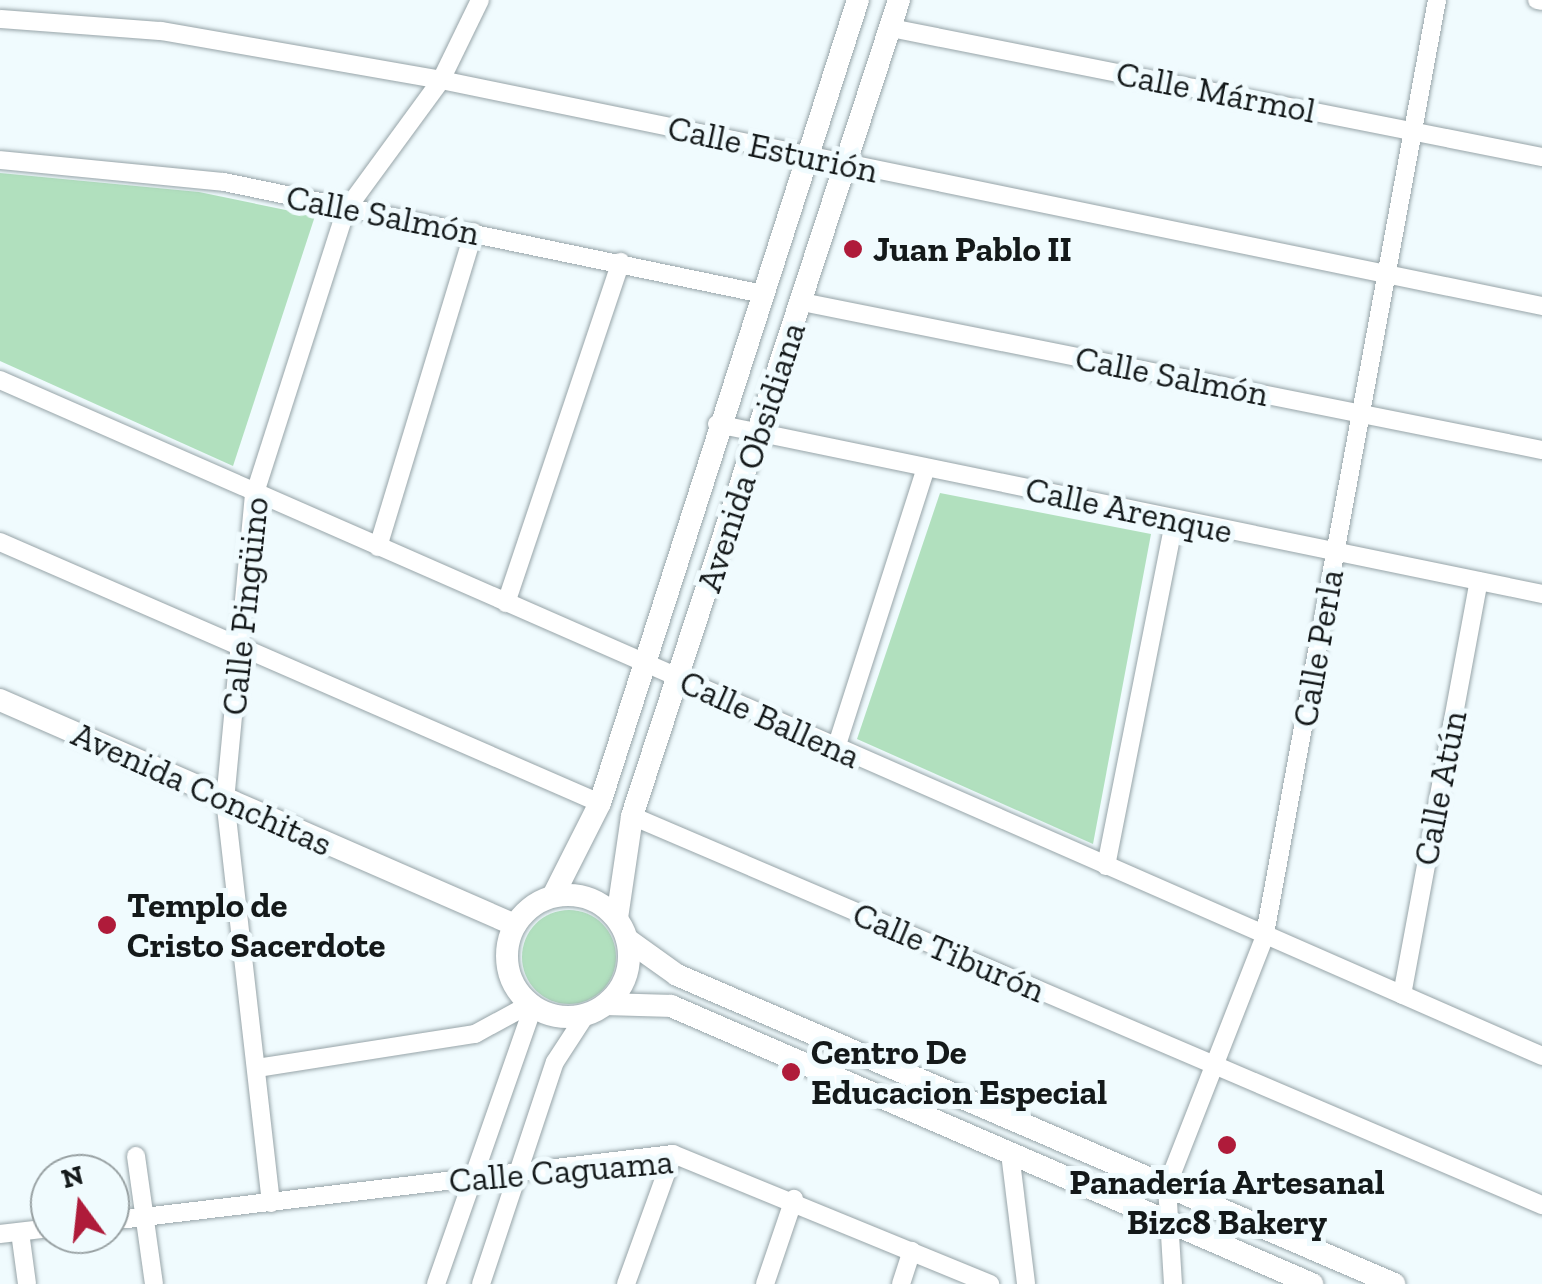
<!DOCTYPE html>
<meta charset="utf-8">
<style>
body{margin:0}
#map{position:relative;width:1542px;height:1284px;overflow:hidden;background:#f0fbfe;font-family:"Zilla Slab",serif}
div>[style]{position:absolute}
[style*='--x']{left:calc(var(--x)*1px);top:calc(var(--y)*1px);width:calc(var(--w)*1px);rotate:calc(var(--a)*1deg)}
.green>*{inset:0;background:#b1e0be}
.round{border-radius:50%}
.roads{filter:drop-shadow(0 0 2px #97a4a8) drop-shadow(0 0 2px #97a4a8)}
.minor>*{height:18px;margin:-9px;padding:0 9px;transform-origin:9px;border-radius:9px;background:#fff}
.tertiary>*{height:22px;margin:-11px;padding:0 11px;transform-origin:11px;border-radius:11px;background:#fff}
.tertiary>.ring{margin:-11px;padding:0;box-sizing:content-box;background:none;border:22px solid #fff;border-radius:50%}
.dots>*{width:28px;height:28px;translate:-50% -50%;box-sizing:border-box;border:5px solid #f0fbfe;border-radius:50%}
span{translate:-50% -50%;white-space:nowrap;text-align:center;line-height:1.15;-webkit-text-stroke:10px #f0fbfe;paint-order:stroke}
.street-label{font-size:35px;color:#14191a}
.poi-label{font-size:35px;color:#14191a;font-weight:700}
.left{translate:0 -50%;text-align:left}
.north{position:absolute;left:30px;top:1154px;width:100px;height:100px;box-sizing:border-box;background:#f0fbfe;border:2px solid #98a1a3;border-radius:50%;rotate:345deg;font-size:28px;font-weight:700;line-height:40px;text-align:center;color:#14191a}
.north::after{content:'';display:block;margin:auto;width:35px;height:45px;background:#af1b3a;clip-path:polygon(50% 0,100% 100%,50% 72%,0 100%)}
</style>
<div id="map">
<div class="green">
<i style="clip-path:polygon(0 173px,199px 192px,315px 216px,233px 466px,0 361px)"></i>
<i style="clip-path:polygon(940px 493px,1151px 534px,1093px 844px,857px 739px)"></i>
<i class="round" style="left:522px;top:910px;width:94px;height:94px"></i>
</div>
<div class="roads">
<div class="minor">
<i style="--x:1537;--y:0;--w:5;--a:11"></i>
<i style="--x:0;--y:19;--w:161;--a:4.3"></i>
<i style="--x:161;--y:31;--w:284;--a:9.9"></i>
<i style="--x:441;--y:80;--w:1124;--a:11.6"></i>
<i style="--x:891;--y:28;--w:664;--a:11.21"></i>
<i style="--x:0;--y:160;--w:225;--a:5.6"></i>
<i style="--x:224;--y:182;--w:551;--a:11.74"></i>
<i style="--x:802;--y:302;--w:755;--a:11.31"></i>
<i style="--x:0;--y:380;--w:1684;--a:23.67"></i>
<i style="--x:717;--y:424;--w:842;--a:11.64"></i>
<i style="--x:0;--y:542;--w:654;--a:23.51"></i>
<i style="--x:378;--y:547;--w:329;--a:-73.1"></i>
<i style="--x:506;--y:603;--w:360;--a:-71.4"></i>
<i style="--x:836;--y:748;--w:294;--a:-72.2"></i>
<i style="--x:632;--y:816;--w:990;--a:23.15"></i>
<i style="--x:1106;--y:866;--w:354;--a:-78.8"></i>
<i style="--x:1402;--y:995;--w:421;--a:-79.5"></i>
<i style="--x:257;--y:1068;--w:221;--a:-8.9"></i>
<i style="--x:475;--y:1034;--w:63;--a:-28.6"></i>
<i style="--x:1010;--y:1153;--w:132;--a:83"></i>
<i style="--x:136;--y:1156;--w:129;--a:82"></i>
<i style="--x:271;--y:1203;--w:405;--a:-96.5"></i>
<i style="--x:225;--y:801;--w:306;--a:-84.6"></i>
<i style="--x:254;--y:496;--w:300;--a:-72.2"></i>
<i style="--x:346;--y:210;--w:161;--a:-53.8"></i>
<i style="--x:441;--y:80;--w:89;--a:-64"></i>
<i style="--x:110;--y:1221;--w:567;--a:-6.79"></i>
<i style="--x:673;--y:1154;--w:343;--a:22.3"></i>
<i style="--x:20;--y:1232;--w:52;--a:82.3"></i>
<i style="--x:0;--y:1234;--w:50;--a:-6.8"></i>
<i style="--x:436;--y:1284;--w:293;--a:-70.7"></i>
<i style="--x:481;--y:1284;--w:234;--a:-71.6"></i>
<i style="--x:555;--y:1062;--w:55;--a:-56.9"></i>
<i style="--x:626;--y:1284;--w:138;--a:-70.1"></i>
<i style="--x:765;--y:1284;--w:90;--a:-71.2"></i>
<i style="--x:901;--y:1284;--w:35;--a:-72"></i>
<i style="--x:1173;--y:1284;--w:98;--a:-93.5"></i>
<i style="--x:1167;--y:1186;--w:265;--a:-68.6"></i>
<i style="--x:1264;--y:939;--w:955;--a:-79.56"></i>
</div>
<div class="tertiary">
<i style="--x:0;--y:700;--w:562;--a:23.6"></i>
<i class="ring" style="left:507px;top:895px;width:100px;height:100px"></i>
<i style="--x:553;--y:896;--w:104;--a:-63.2"></i>
<i style="--x:600;--y:803;--w:843;--a:-72.19"></i>
<i style="--x:617;--y:918;--w:103;--a:-81.6"></i>
<i style="--x:632;--y:816;--w:859;--a:-71.88"></i>
<i style="--x:628;--y:940;--w:60;--a:35.5"></i>
<i style="--x:677;--y:975;--w:781;--a:23.31"></i>
<i style="--x:607;--y:1004;--w:64;--a:1.8"></i>
<i style="--x:671;--y:1006;--w:699;--a:23.45"></i>
</div>
</div>
<div class="dots">
<i style="left:853px;top:249px;background:#af1b3a"></i>
<i style="left:107px;top:925px;background:#af1b3a"></i>
<i style="left:791px;top:1072px;background:#af1b3a"></i>
<i style="left:1227px;top:1145px;background:#af1b3a"></i>
</div>
<div class="street-label">
<span style="left:1216px;top:92px;rotate:11deg">Calle Mármol</span>
<span style="left:773px;top:149px;rotate:12deg">Calle Esturión</span>
<span style="left:383px;top:215px;rotate:11deg">Calle Salmón</span>
<span style="left:1172px;top:376px;rotate:11deg">Calle Salmón</span>
<span style="left:751px;top:457px;rotate:-72deg">Avenida Obsidiana</span>
<span style="left:1129px;top:510px;rotate:12deg">Calle Arenque</span>
<span style="left:245px;top:606px;rotate:-84deg">Calle Pingüino</span>
<span style="left:1318px;top:648px;rotate:-80deg">Calle Perla</span>
<span style="left:770px;top:719px;rotate:24deg">Calle Ballena</span>
<span style="left:1440px;top:788px;rotate:-79deg">Calle Atún</span>
<span style="left:202px;top:789px;rotate:24deg">Avenida Conchitas</span>
<span style="left:949px;top:952px;rotate:23deg">Calle Tiburón</span>
<span style="left:561px;top:1171px;rotate:-5deg">Calle Caguama</span>
</div>
<div class="poi-label">
<span class="left" style="left:873px;top:249px">Juan Pablo II</span>
<span class="left" style="left:127px;top:925px">Templo de<br>Cristo Sacerdote</span>
<span class="left" style="left:811px;top:1072px">Centro De<br>Educacion Especial</span>
<span style="left:1227px;top:1202px">Panadería Artesanal<br>Bizc8 Bakery</span>
</div>
<div class="north">N</div>
</div>
